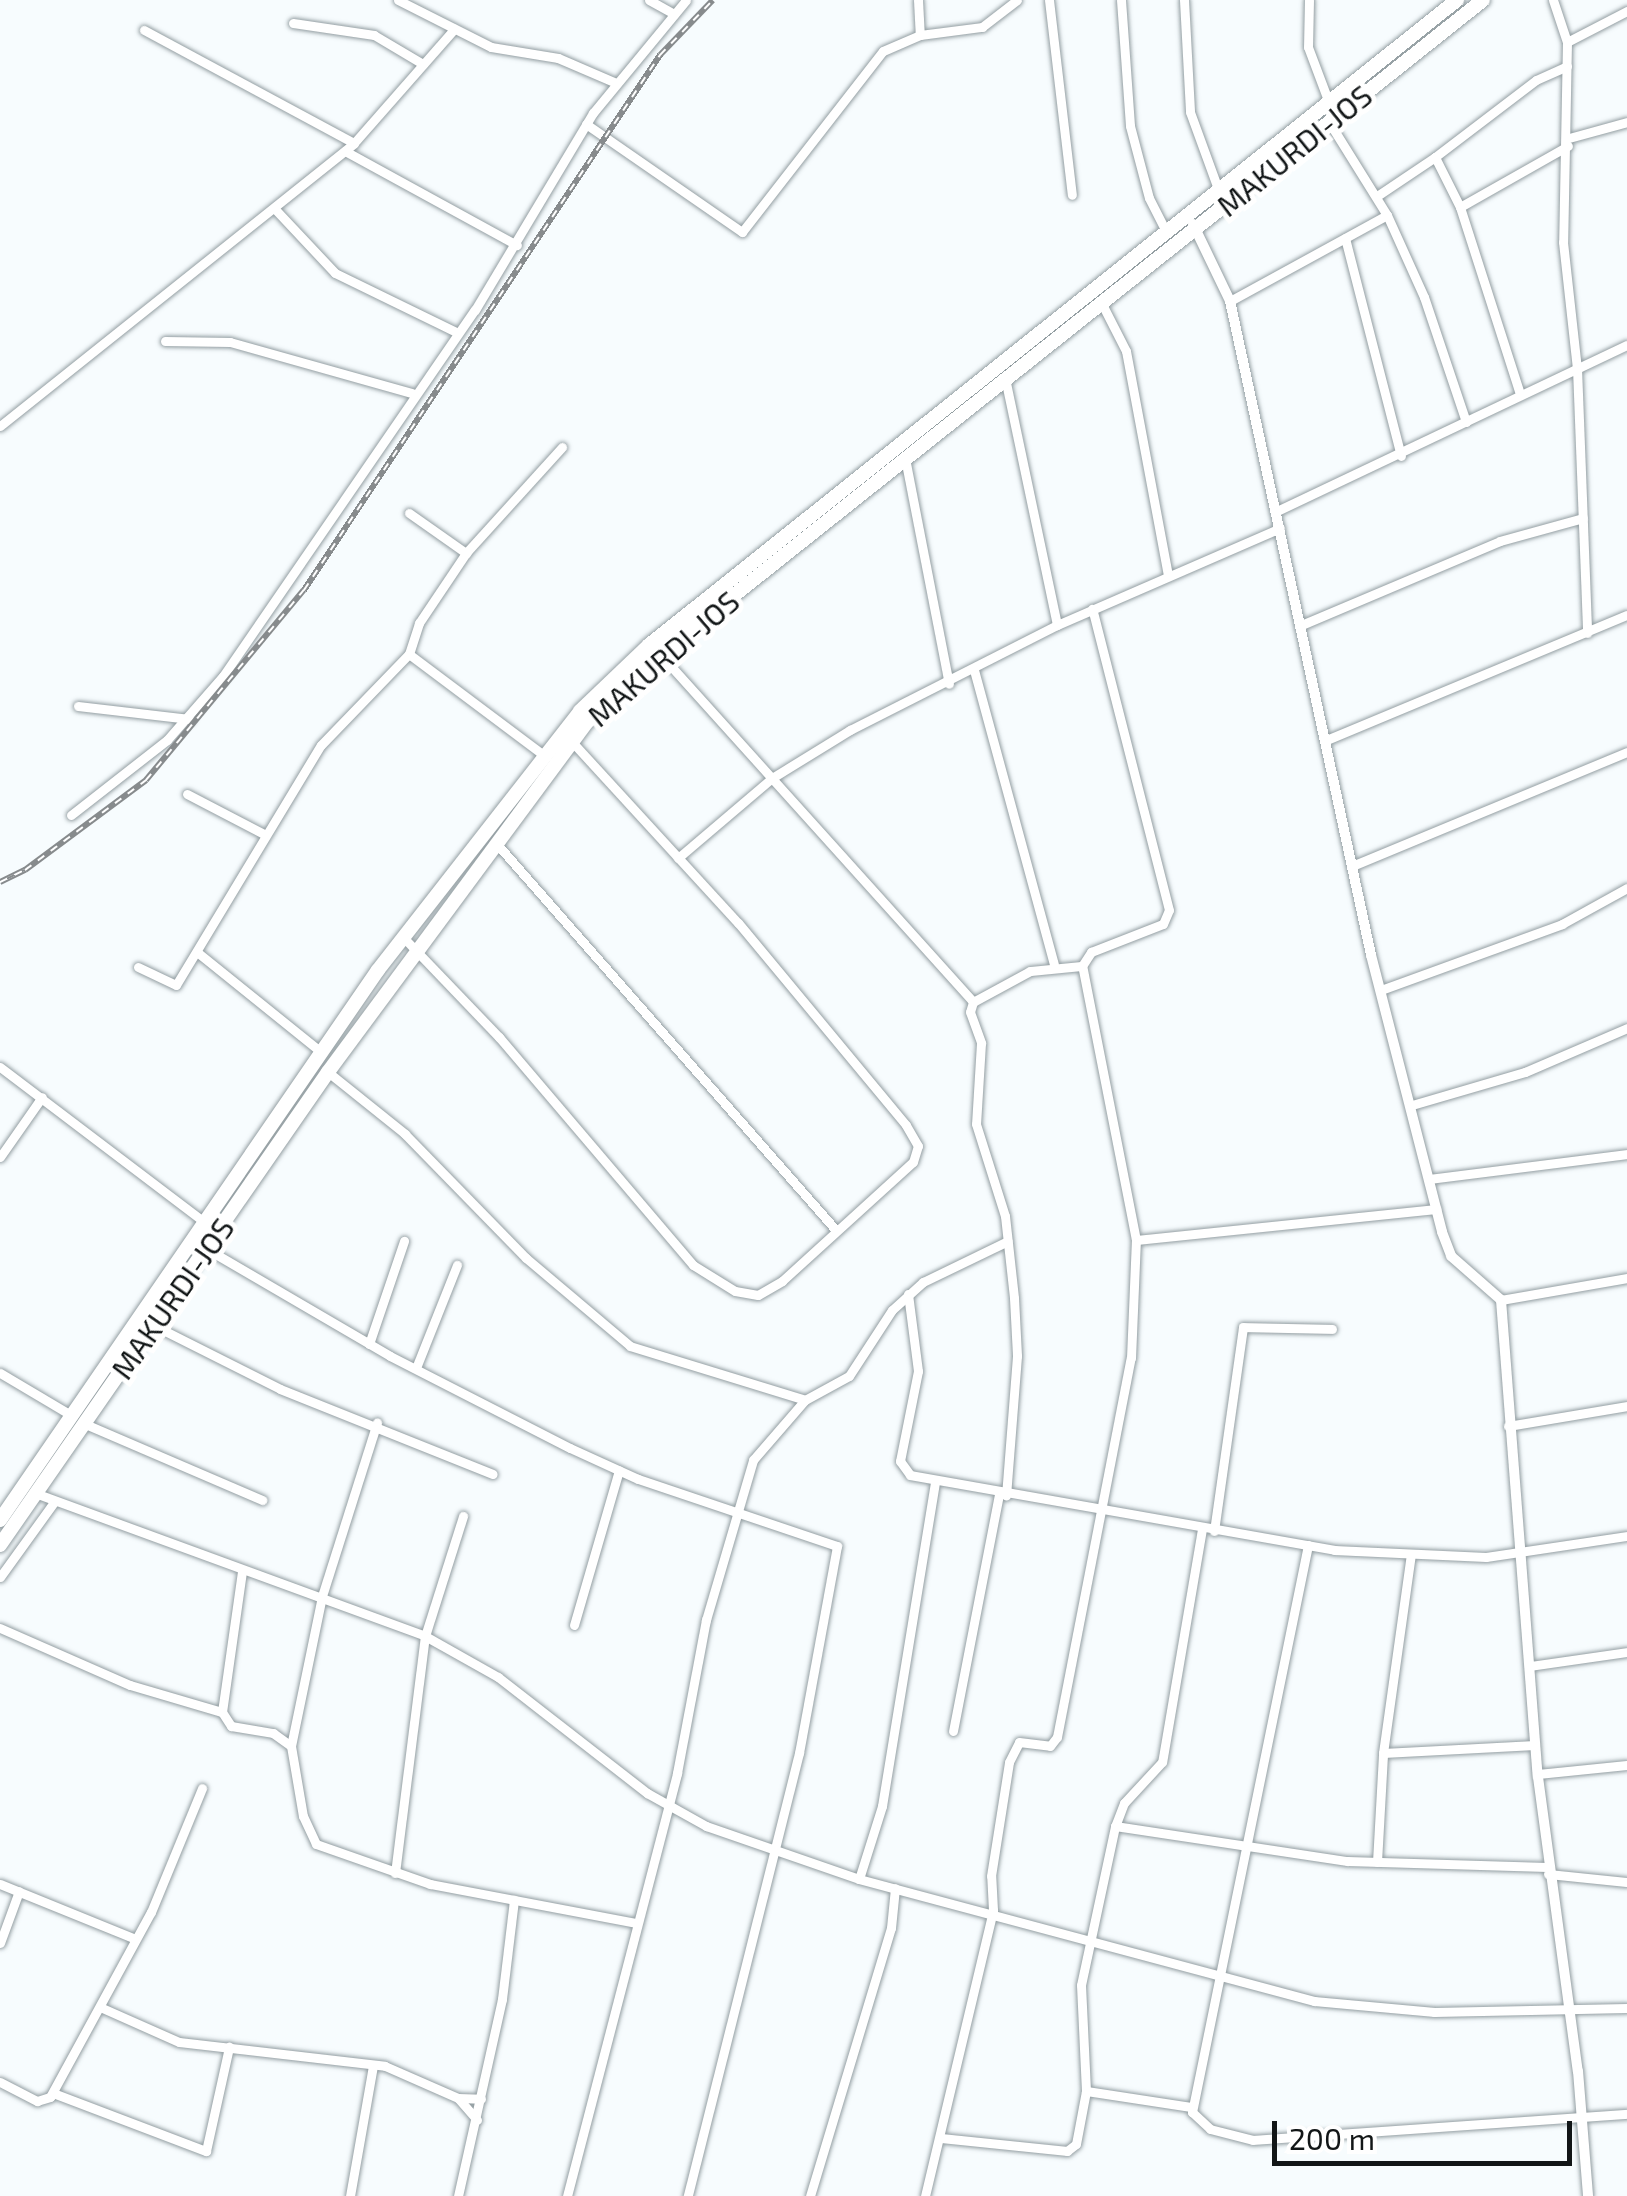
<!DOCTYPE html>
<style>
body{margin:0}
#map{position:relative;width:1627px;height:2196px;overflow:hidden;background:#f7fcfe;font-family:"Exo 2",sans-serif}
div>[style]{position:absolute}
[style*='--x']{left:calc(var(--x)*1px);top:calc(var(--y)*1px);width:calc(var(--w)*1px);rotate:calc(var(--a)*1deg)}
.roads{filter:drop-shadow(0 0 2px #939ea2) drop-shadow(0 0 2px #939ea2)}
.minor>*{height:9px;margin:-4.5px;padding:0 4.5px;transform-origin:4.5px;border-radius:4.5px;background:#fff}
.tertiary>*{height:10px;margin:-5px;padding:0 5px;transform-origin:5px;border-radius:5px;background:#fff}
.trunk>*{height:14px;margin:-7px;padding:0 7px;transform-origin:7px;border-radius:7px;background:#fff}
.rail>*{height:6px;margin-top:-3px;transform-origin:0;background:repeating-linear-gradient(90deg,#fff 0 8px,#878b8d 0 16px);box-sizing:border-box;border-block:2px solid #878b8d}
span{translate:-50% -50%;white-space:nowrap;text-align:center;line-height:1.15;-webkit-text-stroke:10px #fff;paint-order:stroke}
.street-label{font-size:30px;color:#121617}
.scale{position:absolute;left:1272px;top:2121px;width:300px;height:45px;box-sizing:border-box;border:5px solid #121617;border-top:0;padding-left:12px;font-size:30px;line-height:35px;white-space:nowrap;color:#121617;-webkit-text-stroke:8px #fff;paint-order:stroke}
</style>
<div id="map">
<div class="roads">
<div class="minor">
<i style="--x:398;--y:0;--w:104;--a:26.8"></i>
<i style="--x:491;--y:47;--w:68;--a:9.3"></i>
<i style="--x:558;--y:58;--w:63;--a:23.3"></i>
<i style="--x:649;--y:0;--w:26;--a:29"></i>
<i style="--x:918;--y:0;--w:35;--a:87"></i>
<i style="--x:1049;--y:0;--w:196;--a:83.3"></i>
<i style="--x:1121;--y:0;--w:126;--a:85.9"></i>
<i style="--x:1130;--y:126;--w:74;--a:75.2"></i>
<i style="--x:1149;--y:198;--w:37;--a:63"></i>
<i style="--x:1184;--y:0;--w:112;--a:86.9"></i>
<i style="--x:1190;--y:112;--w:82;--a:70"></i>
<i style="--x:1309;--y:0;--w:47;--a:91.2"></i>
<i style="--x:1308;--y:47;--w:60;--a:69.4"></i>
<i style="--x:1553;--y:0;--w:44;--a:71.6"></i>
<i style="--x:1567;--y:42;--w:200;--a:91.1"></i>
<i style="--x:1563;--y:242;--w:127;--a:83.7"></i>
<i style="--x:1577;--y:368;--w:265;--a:87.8"></i>
<i style="--x:293;--y:23;--w:82;--a:8.4"></i>
<i style="--x:374;--y:35;--w:57;--a:30.6"></i>
<i style="--x:144;--y:30;--w:238;--a:28.3"></i>
<i style="--x:1567;--y:42;--w:68;--a:-27.3"></i>
<i style="--x:1329;--y:122;--w:110;--a:58.1"></i>
<i style="--x:1387;--y:215;--w:90;--a:65.7"></i>
<i style="--x:1424;--y:297;--w:132;--a:71.4"></i>
<i style="--x:586;--y:124;--w:190;--a:34.7"></i>
<i style="--x:742;--y:232;--w:229;--a:-52.1"></i>
<i style="--x:883;--y:51;--w:40;--a:-23.4"></i>
<i style="--x:920;--y:35;--w:63;--a:-7.4"></i>
<i style="--x:982;--y:27;--w:44;--a:-37.6"></i>
<i style="--x:1569;--y:138;--w:60;--a:-15.4"></i>
<i style="--x:345;--y:151;--w:196;--a:28.7"></i>
<i style="--x:1377;--y:196;--w:70;--a:-33.9"></i>
<i style="--x:1460;--y:207;--w:124;--a:-29.5"></i>
<i style="--x:274;--y:208;--w:89;--a:46.8"></i>
<i style="--x:335;--y:273;--w:137;--a:26"></i>
<i style="--x:1345;--y:238;--w:225;--a:75.6"></i>
<i style="--x:1230;--y:301;--w:179;--a:-28.7"></i>
<i style="--x:1101;--y:302;--w:55;--a:63"></i>
<i style="--x:1126;--y:351;--w:228;--a:79.4"></i>
<i style="--x:165;--y:341;--w:65;--a:0.9"></i>
<i style="--x:230;--y:342;--w:189;--a:15.7"></i>
<i style="--x:1005;--y:378;--w:252;--a:78.1"></i>
<i style="--x:1520;--y:394;--w:196;--a:-107.8"></i>
<i style="--x:1460;--y:207;--w:56;--a:-116.6"></i>
<i style="--x:1435;--y:157;--w:127;--a:-37.3"></i>
<i style="--x:1536;--y:80;--w:34;--a:-24"></i>
<i style="--x:0;--y:426;--w:453;--a:-38.6"></i>
<i style="--x:354;--y:143;--w:152;--a:-48.7"></i>
<i style="--x:905;--y:458;--w:230;--a:79"></i>
<i style="--x:1277;--y:511;--w:387;--a:-25.4"></i>
<i style="--x:409;--y:513;--w:70;--a:35.1"></i>
<i style="--x:1299;--y:626;--w:218;--a:-22.9"></i>
<i style="--x:1500;--y:541;--w:86;--a:-15.5"></i>
<i style="--x:409;--y:654;--w:166;--a:36.9"></i>
<i style="--x:660;--y:654;--w:468;--a:48"></i>
<i style="--x:974;--y:670;--w:305;--a:74.8"></i>
<i style="--x:78;--y:706;--w:112;--a:6.7"></i>
<i style="--x:1324;--y:741;--w:328;--a:-22.6"></i>
<i style="--x:187;--y:794;--w:85;--a:27.5"></i>
<i style="--x:71;--y:815;--w:122;--a:-38"></i>
<i style="--x:167;--y:740;--w:85;--a:-48.8"></i>
<i style="--x:223;--y:676;--w:444;--a:-55.5"></i>
<i style="--x:475;--y:310;--w:230;--a:-59.1"></i>
<i style="--x:593;--y:113;--w:146;--a:-50.5"></i>
<i style="--x:496;--y:843;--w:514;--a:48.71"></i>
<i style="--x:678;--y:858;--w:123;--a:-40.4"></i>
<i style="--x:772;--y:778;--w:92;--a:-31.6"></i>
<i style="--x:850;--y:730;--w:232;--a:-26.9"></i>
<i style="--x:1057;--y:625;--w:243;--a:-23.5"></i>
<i style="--x:1352;--y:866;--w:298;--a:-22.5"></i>
<i style="--x:403;--y:937;--w:139;--a:46.2"></i>
<i style="--x:499;--y:1037;--w:299;--a:49.6"></i>
<i style="--x:693;--y:1265;--w:49;--a:31.8"></i>
<i style="--x:735;--y:1291;--w:23;--a:10"></i>
<i style="--x:758;--y:1295;--w:28;--a:-30"></i>
<i style="--x:782;--y:1281;--w:177;--a:-42.3"></i>
<i style="--x:913;--y:1162;--w:17;--a:-73"></i>
<i style="--x:918;--y:1146;--w:24;--a:-120"></i>
<i style="--x:906;--y:1125;--w:263;--a:-129.7"></i>
<i style="--x:738;--y:923;--w:247;--a:-132.5"></i>
<i style="--x:197;--y:952;--w:159;--a:38.9"></i>
<i style="--x:138;--y:967;--w:42;--a:25.3"></i>
<i style="--x:176;--y:985;--w:280;--a:-58.9"></i>
<i style="--x:321;--y:745;--w:127;--a:-46"></i>
<i style="--x:409;--y:654;--w:33;--a:-72"></i>
<i style="--x:419;--y:623;--w:84;--a:-56.1"></i>
<i style="--x:466;--y:553;--w:143;--a:-47.8"></i>
<i style="--x:1381;--y:990;--w:193;--a:-20"></i>
<i style="--x:1562;--y:924;--w:74;--a:-29"></i>
<i style="--x:973;--y:1002;--w:10;--a:107"></i>
<i style="--x:970;--y:1012;--w:33;--a:70"></i>
<i style="--x:981;--y:1043;--w:81;--a:93.5"></i>
<i style="--x:976;--y:1124;--w:96;--a:72.5"></i>
<i style="--x:1005;--y:1216;--w:82;--a:83.7"></i>
<i style="--x:1014;--y:1298;--w:58;--a:87"></i>
<i style="--x:1017;--y:1356;--w:140;--a:94.5"></i>
<i style="--x:973;--y:1002;--w:65;--a:-28.5"></i>
<i style="--x:1030;--y:971;--w:52;--a:-5.5"></i>
<i style="--x:0;--y:1067;--w:256;--a:37.2"></i>
<i style="--x:328;--y:1072;--w:99;--a:38.8"></i>
<i style="--x:405;--y:1134;--w:173;--a:45.7"></i>
<i style="--x:526;--y:1258;--w:136;--a:40.2"></i>
<i style="--x:630;--y:1346;--w:183;--a:17.1"></i>
<i style="--x:1412;--y:1105;--w:118;--a:-16.3"></i>
<i style="--x:1525;--y:1072;--w:111;--a:-23.3"></i>
<i style="--x:0;--y:1157;--w:73;--a:-55"></i>
<i style="--x:1429;--y:1179;--w:200;--a:-7.2"></i>
<i style="--x:1136;--y:1240;--w:302;--a:-5.9"></i>
<i style="--x:207;--y:1249;--w:212;--a:30.3"></i>
<i style="--x:390;--y:1356;--w:202;--a:27.1"></i>
<i style="--x:570;--y:1448;--w:75;--a:24.5"></i>
<i style="--x:638;--y:1479;--w:210;--a:18.6"></i>
<i style="--x:837;--y:1546;--w:210;--a:100.4"></i>
<i style="--x:799;--y:1753;--w:457;--a:104.1"></i>
<i style="--x:908;--y:1294;--w:78;--a:82.6"></i>
<i style="--x:918;--y:1371;--w:92;--a:101.3"></i>
<i style="--x:900;--y:1461;--w:17;--a:54"></i>
<i style="--x:910;--y:1475;--w:431;--a:10"></i>
<i style="--x:1334;--y:1550;--w:152;--a:2.6"></i>
<i style="--x:1486;--y:1557;--w:143;--a:-8.5"></i>
<i style="--x:1501;--y:1300;--w:128;--a:-9.9"></i>
<i style="--x:153;--y:1325;--w:142;--a:26.7"></i>
<i style="--x:280;--y:1389;--w:229;--a:21.8"></i>
<i style="--x:369;--y:1344;--w:109;--a:-71.2"></i>
<i style="--x:416;--y:1368;--w:111;--a:-68.3"></i>
<i style="--x:0;--y:1373;--w:82;--a:30.6"></i>
<i style="--x:85;--y:1424;--w:193;--a:23.2"></i>
<i style="--x:1508;--y:1426;--w:121;--a:-9.5"></i>
<i style="--x:35;--y:1493;--w:415;--a:20.1"></i>
<i style="--x:425;--y:1636;--w:84;--a:29.3"></i>
<i style="--x:498;--y:1677;--w:189;--a:37.9"></i>
<i style="--x:647;--y:1793;--w:68;--a:29.2"></i>
<i style="--x:706;--y:1826;--w:162;--a:19.1"></i>
<i style="--x:859;--y:1879;--w:77;--a:-72.5"></i>
<i style="--x:882;--y:1806;--w:328;--a:-80.7"></i>
<i style="--x:1202;--y:1529;--w:236;--a:99.7"></i>
<i style="--x:1162;--y:1762;--w:56;--a:132.8"></i>
<i style="--x:1124;--y:1803;--w:25;--a:111"></i>
<i style="--x:1115;--y:1826;--w:235;--a:8.6"></i>
<i style="--x:1347;--y:1861;--w:200;--a:1.7"></i>
<i style="--x:1214;--y:1531;--w:206;--a:-81.9"></i>
<i style="--x:1243;--y:1327;--w:89;--a:1.3"></i>
<i style="--x:1308;--y:1545;--w:579;--a:101.56"></i>
<i style="--x:1192;--y:2112;--w:25;--a:43"></i>
<i style="--x:1210;--y:2129;--w:44;--a:14.3"></i>
<i style="--x:1253;--y:2140;--w:375;--a:-4"></i>
<i style="--x:0;--y:1577;--w:92;--a:-54.2"></i>
<i style="--x:574;--y:1625;--w:161;--a:-73.8"></i>
<i style="--x:0;--y:1628;--w:142;--a:23.7"></i>
<i style="--x:130;--y:1685;--w:96;--a:16.4"></i>
<i style="--x:222;--y:1712;--w:141;--a:-81.9"></i>
<i style="--x:1530;--y:1666;--w:98;--a:-8.2"></i>
<i style="--x:222;--y:1712;--w:17;--a:57"></i>
<i style="--x:231;--y:1726;--w:43;--a:9.5"></i>
<i style="--x:273;--y:1733;--w:22;--a:36"></i>
<i style="--x:291;--y:1746;--w:71;--a:80.3"></i>
<i style="--x:303;--y:1816;--w:31;--a:65"></i>
<i style="--x:316;--y:1844;--w:121;--a:19.3"></i>
<i style="--x:430;--y:1884;--w:210;--a:10.7"></i>
<i style="--x:953;--y:1731;--w:241;--a:-79"></i>
<i style="--x:291;--y:1746;--w:153;--a:-78.3"></i>
<i style="--x:322;--y:1596;--w:182;--a:-72.4"></i>
<i style="--x:1383;--y:1753;--w:152;--a:-3"></i>
<i style="--x:1538;--y:1774;--w:89;--a:-5.8"></i>
<i style="--x:1377;--y:1862;--w:109;--a:-86.8"></i>
<i style="--x:1383;--y:1753;--w:201;--a:-82"></i>
<i style="--x:395;--y:1873;--w:239;--a:-82.8"></i>
<i style="--x:425;--y:1636;--w:126;--a:-72.4"></i>
<i style="--x:1548;--y:1874;--w:79;--a:5.8"></i>
<i style="--x:859;--y:1879;--w:471;--a:15"></i>
<i style="--x:1314;--y:2001;--w:121;--a:5.2"></i>
<i style="--x:1434;--y:2012;--w:193;--a:-1.2"></i>
<i style="--x:0;--y:1884;--w:144;--a:22.1"></i>
<i style="--x:0;--y:1943;--w:55;--a:-69.9"></i>
<i style="--x:100;--y:2007;--w:86;--a:23.9"></i>
<i style="--x:179;--y:2042;--w:207;--a:6.6"></i>
<i style="--x:385;--y:2066;--w:80;--a:23.7"></i>
<i style="--x:458;--y:2098;--w:23;--a:2"></i>
<i style="--x:0;--y:2082;--w:42;--a:27.2"></i>
<i style="--x:37;--y:2101;--w:14;--a:-17"></i>
<i style="--x:50;--y:2097;--w:211;--a:-61.4"></i>
<i style="--x:151;--y:1912;--w:134;--a:-67.6"></i>
<i style="--x:1086;--y:2091;--w:105;--a:8.7"></i>
<i style="--x:53;--y:2093;--w:164;--a:20.8"></i>
<i style="--x:206;--y:2151;--w:107;--a:-77.5"></i>
<i style="--x:458;--y:2098;--w:29;--a:49"></i>
<i style="--x:941;--y:2138;--w:127;--a:5.9"></i>
<i style="--x:1067;--y:2151;--w:11;--a:-38"></i>
<i style="--x:1076;--y:2144;--w:54;--a:-79.3"></i>
<i style="--x:1086;--y:2091;--w:106;--a:-92.7"></i>
<i style="--x:1081;--y:1985;--w:163;--a:-77.9"></i>
<i style="--x:350;--y:2196;--w:133;--a:-80"></i>
<i style="--x:458;--y:2196;--w:202;--a:-77.4"></i>
<i style="--x:502;--y:1999;--w:100;--a:-83.1"></i>
<i style="--x:567;--y:2196;--w:437;--a:-75.4"></i>
<i style="--x:677;--y:1773;--w:156;--a:-79.3"></i>
<i style="--x:706;--y:1620;--w:167;--a:-73.6"></i>
<i style="--x:753;--y:1460;--w:79;--a:-49.1"></i>
<i style="--x:805;--y:1400;--w:50;--a:-28.6"></i>
<i style="--x:849;--y:1376;--w:79;--a:-56.9"></i>
<i style="--x:892;--y:1310;--w:42;--a:-42.1"></i>
<i style="--x:923;--y:1282;--w:94;--a:-25.8"></i>
<i style="--x:810;--y:2196;--w:280;--a:-73.2"></i>
<i style="--x:891;--y:1928;--w:40;--a:-84.3"></i>
<i style="--x:925;--y:2196;--w:294;--a:-76.6"></i>
<i style="--x:993;--y:1910;--w:34;--a:-93"></i>
<i style="--x:991;--y:1876;--w:115;--a:-81"></i>
<i style="--x:1009;--y:1762;--w:22;--a:-63"></i>
<i style="--x:1019;--y:1742;--w:31;--a:7"></i>
<i style="--x:1050;--y:1746;--w:11;--a:-52"></i>
<i style="--x:1057;--y:1737;--w:386;--a:-79"></i>
<i style="--x:1131;--y:1358;--w:118;--a:-87.6"></i>
<i style="--x:1136;--y:1240;--w:279;--a:-101.1"></i>
<i style="--x:1082;--y:966;--w:17;--a:-57"></i>
<i style="--x:1091;--y:952;--w:77;--a:-21.3"></i>
<i style="--x:1163;--y:924;--w:15;--a:-67"></i>
<i style="--x:1169;--y:910;--w:311;--a:-104.3"></i>
</div>
<div class="tertiary">
<i style="--x:1193;--y:224;--w:85;--a:64.3"></i>
<i style="--x:1230;--y:301;--w:669;--a:77.83"></i>
<i style="--x:1371;--y:955;--w:286;--a:75.6"></i>
<i style="--x:1442;--y:1232;--w:26;--a:69"></i>
<i style="--x:1451;--y:1256;--w:67;--a:41.3"></i>
<i style="--x:1501;--y:1300;--w:478;--a:85.6"></i>
<i style="--x:1538;--y:1777;--w:297;--a:82.3"></i>
<i style="--x:1578;--y:2071;--w:125;--a:85.4"></i>
</div>
<div class="trunk">
<i style="--x:0;--y:1520;--w:667;--a:-55.5"></i>
<i style="--x:378;--y:970;--w:328;--a:-52"></i>
<i style="--x:580;--y:711;--w:95;--a:-43.7"></i>
<i style="--x:649;--y:645;--w:1034;--a:-38.6"></i>
<i style="--x:0;--y:1545;--w:576;--a:-55.26"></i>
<i style="--x:328;--y:1072;--w:437;--a:-53.5"></i>
<i style="--x:588;--y:721;--w:98;--a:-42.9"></i>
<i style="--x:660;--y:654;--w:1051;--a:-38.47"></i>
</div>
</div>
<div class="rail">
<i style="--x:0;--y:882;--w:28;--a:-26"></i>
<i style="--x:25;--y:870;--w:151;--a:-36.6"></i>
<i style="--x:146;--y:780;--w:247;--a:-50.3"></i>
<i style="--x:304;--y:590;--w:643;--a:-56.36"></i>
<i style="--x:660;--y:55;--w:76;--a:-46.1"></i>
</div>
<div class="street-label">
<span style="left:1294px;top:150px;rotate:-39deg">MAKURDI-JOS</span>
<span style="left:663px;top:658px;rotate:-41deg">MAKURDI-JOS</span>
<span style="left:172px;top:1298px;rotate:-55deg">MAKURDI-JOS</span>
</div>
<div class="scale">200 m</div>
</div>
